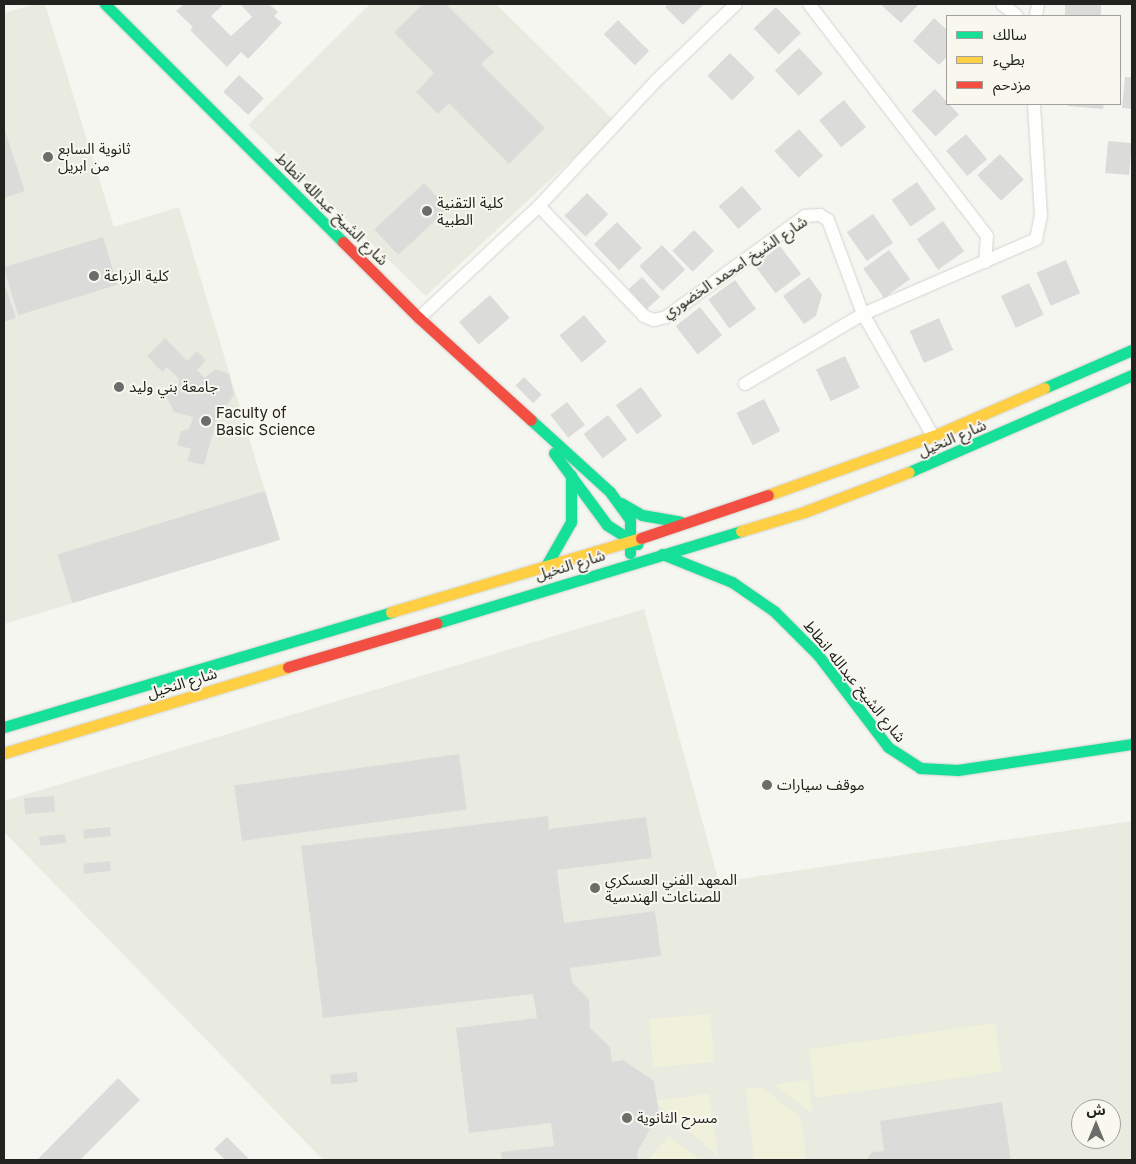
<!DOCTYPE html>
<meta charset="utf-8">
<style>
body{margin:0}
#map{position:relative;width:1136px;height:1164px;overflow:hidden;background:#f6f6f1;font-family:Inter,"Noto Sans Arabic",sans-serif}
div>[style]{position:absolute}
[style*='--x']{left:calc(var(--x)*1px);top:calc(var(--y)*1px);width:calc(var(--w)*1px);rotate:calc(var(--a)*1deg)}
.built>*{inset:0;background:#eaebe0}
.green>*{inset:0;background:#f0f1da;transform-origin:0 0}
.building>*{inset:0;background:#dbdcda;transform-origin:0 0}
.roads{filter:drop-shadow(0 0 1px #d3d3d0) drop-shadow(0 0 1px #d3d3d0)}
.street>*{height:12px;margin:-6px;padding:0 6px;transform-origin:6px;border-radius:6px;background:#fefefd}
.fast>*{height:11px;margin:-5.5px;padding:0 5.5px;transform-origin:5.5px;border-radius:5.5px;background:#16e098}
.slow>*{height:11px;margin:-5.5px;padding:0 5.5px;transform-origin:5.5px;border-radius:5.5px;background:#ffcf43}
.jam>*{height:11px;margin:-5.5px;padding:0 5.5px;transform-origin:5.5px;border-radius:5.5px;background:#f24e42}
.dots>*{width:14px;height:14px;translate:-50% -50%;box-sizing:border-box;border:2px solid #f8f8ef;border-radius:50%}
span{translate:-50% -50%;white-space:nowrap;text-align:center;line-height:1.15;-webkit-text-stroke:4px #f8f8ef;paint-order:stroke}
.poi-label{font-size:15px;color:#22221f}
.left{translate:0 -50%;text-align:left}
.street-label{font-size:15px;color:#22221f}
.frame{position:absolute;inset:0;border:5px solid #22221f;pointer-events:none}
.legend{position:absolute;left:946px;top:15px;width:175px;height:90px;box-sizing:border-box;background:#f8f8ef;border:1px solid #a2a29c;margin:0;padding:6px 9px;list-style:none;font-size:15px;color:#22221f}
.legend li{display:flex;align-items:center;gap:10px;height:25px}
.legend b{width:25px;border:1px solid #a2a29c}
.north{position:absolute;left:1071px;top:1099px;width:50px;height:50px;box-sizing:border-box;background:#f8f8ef;border:1px solid #a2a29c;border-radius:50%;rotate:0deg;font-size:14px;font-weight:700;line-height:20px;text-align:center;color:#22221f}
.north::after{content:'';display:block;margin:auto;width:18px;height:22px;background:#6c6c68;clip-path:polygon(50% 0,100% 100%,50% 72%,0 100%)}
</style>
<div id="map">
<div class="built">
<i style="clip-path:polygon(35px 4px,45px 4px,114px 227px,179px 207px,280px 540px,4px 624px,4px 13px)"></i>
<i style="clip-path:polygon(370px 4px,496px 4px,614px 120px,426px 296px,248px 125px)"></i>
<i style="clip-path:polygon(evenodd,644px 609px,719px 882px,1132px 821px,1132px 1160px,323px 1160px,4px 832px,4px 801px,644px 609px,1081px 1109px,1111px 1109px,1111px 1139px,1081px 1139px,1081px 1109px)"></i>
</div>
<div class="green">
<i style="left:710px;top:1014px;width:48px;height:61px;rotate:85deg"></i>
<i style="left:995px;top:1023px;width:49px;height:188px;rotate:82deg"></i>
<i style="clip-path:polygon(808px 1080px,812px 1113px,775px 1085px)"></i>
<i style="clip-path:polygon(763px 1088px,801px 1118px,806px 1160px,754px 1160px,746px 1089px)"></i>
<i style="clip-path:polygon(709px 1094px,718px 1156px,654px 1101px)"></i>
<i style="clip-path:polygon(669px 1136px,700px 1160px,649px 1160px)"></i>
</div>
<div class="building">
<i style="clip-path:polygon(184px 4px,224px 4px,211px 16px,231px 36px,252px 17px,240px 4px,269px 4px,278px 12px,274px 16px,282px 23px,248px 59px,241px 52px,227px 67px,190px 30px,193px 27px,176px 11px)"></i>
<i style="clip-path:polygon(423px 4px,446px 4px,494px 52px,481px 64px,545px 128px,509px 164px,449px 103px,438px 114px,416px 92px,434px 73px,394px 32px)"></i>
<i style="clip-path:polygon(668px 4px,704px 4px,683px 25px,665px 7px)"></i>
<i style="clip-path:polygon(880px 4px,919px 4px,901px 23px)"></i>
<i style="left:1065px;top:4px;width:36px;height:12px"></i>
<i style="left:776px;top:7px;width:36px;height:31px;rotate:46deg"></i>
<i style="clip-path:polygon(934px 18px,947px 30px,947px 57px,939px 65px,913px 41px)"></i>
<i style="left:618px;top:20px;width:44px;height:20px;rotate:45deg"></i>
<i style="left:799px;top:48px;width:35px;height:33px;rotate:47deg"></i>
<i style="left:730px;top:53px;width:35px;height:32px;rotate:45deg"></i>
<i style="left:239px;top:75px;width:34px;height:23px;rotate:43deg"></i>
<i style="clip-path:polygon(1125px 77px,1132px 77px,1132px 109px,1122px 108px)"></i>
<i style="left:935px;top:89px;width:35px;height:32px;rotate:47deg"></i>
<i style="left:844px;top:100px;width:35px;height:32px;rotate:51deg"></i>
<i style="clip-path:polygon(1068px 104px,1104px 104px,1103px 109px,1068px 106px)"></i>
<i style="clip-path:polygon(4px 128px,25px 191px,4px 198px)"></i>
<i style="left:799px;top:129px;width:36px;height:33px;rotate:48deg"></i>
<i style="left:966px;top:134px;width:33px;height:26px;rotate:50deg"></i>
<i style="left:1108px;top:141px;width:24px;height:32px;rotate:5deg"></i>
<i style="left:1000px;top:154px;width:35px;height:31px;rotate:47deg"></i>
<i style="left:917px;top:182px;width:33px;height:31px;rotate:55deg"></i>
<i style="left:424px;top:183px;width:35px;height:68px;rotate:47deg"></i>
<i style="left:742px;top:186px;width:30px;height:31px;rotate:49deg"></i>
<i style="left:587px;top:193px;width:30px;height:32px;rotate:45deg"></i>
<i style="left:873px;top:214px;width:35px;height:32px;rotate:55deg"></i>
<i style="left:943px;top:221px;width:37px;height:32px;rotate:55deg"></i>
<i style="left:617px;top:222px;width:36px;height:32px;rotate:46deg"></i>
<i style="left:694px;top:230px;width:29px;height:30px;rotate:46deg"></i>
<i style="left:103px;top:237px;width:50px;height:104px;rotate:73deg"></i>
<i style="left:662px;top:245px;width:34px;height:31px;rotate:47deg"></i>
<i style="left:780px;top:246px;width:35px;height:32px;rotate:53deg"></i>
<i style="left:889px;top:250px;width:36px;height:32px;rotate:54deg"></i>
<i style="left:1066px;top:260px;width:36px;height:32px;rotate:67deg"></i>
<i style="left:642px;top:277px;width:27px;height:18px;rotate:48deg"></i>
<i style="clip-path:polygon(809px 277px,822px 295px,816px 316px,804px 324px,783px 296px)"></i>
<i style="left:735px;top:280px;width:36px;height:33px;rotate:54deg"></i>
<i style="clip-path:polygon(4px 282px,16px 318px,4px 322px)"></i>
<i style="left:1029px;top:283px;width:35px;height:31px;rotate:65deg"></i>
<i style="left:490px;top:295px;width:30px;height:41px;rotate:49deg"></i>
<i style="left:700px;top:307px;width:36px;height:31px;rotate:52deg"></i>
<i style="left:584px;top:315px;width:35px;height:32px;rotate:50deg"></i>
<i style="left:939px;top:318px;width:35px;height:32px;rotate:66deg"></i>
<i style="clip-path:polygon(165px 338px,187px 361px,197px 351px,206px 360px,197px 370px,205px 378px,215px 369px,229px 374px,234px 395px,217px 419px,204px 465px,187px 461px,191px 449px,177px 445px,181px 431px,189px 429px,193px 417px,174px 412px,165px 394px,177px 388px,179px 379px,167px 367px,162px 372px,147px 356px)"></i>
<i style="left:845px;top:356px;width:35px;height:32px;rotate:65deg"></i>
<i style="left:524px;top:377px;width:25px;height:12px;rotate:45deg"></i>
<i style="left:641px;top:387px;width:36px;height:31px;rotate:54deg"></i>
<i style="left:764px;top:399px;width:36px;height:31px;rotate:63deg"></i>
<i style="left:567px;top:402px;width:29px;height:21px;rotate:52deg"></i>
<i style="left:608px;top:415px;width:31px;height:31px;rotate:52deg"></i>
<i style="left:265px;top:491px;width:51px;height:217px;rotate:73deg"></i>
<i style="left:459px;top:754px;width:56px;height:227px;rotate:82deg"></i>
<i style="left:54px;top:796px;width:16px;height:30px;rotate:86deg"></i>
<i style="clip-path:polygon(548px 816px,549px 829px,646px 817px,652px 858px,557px 870px,564px 923px,655px 911px,661px 956px,570px 968px,572px 982px,589px 999px,590px 1028px,610px 1047px,612px 1062px,623px 1060px,654px 1081px,659px 1114px,637px 1152px,638px 1160px,502px 1160px,501px 1152px,554px 1146px,551px 1123px,469px 1133px,456px 1028px,537px 1018px,533px 994px,323px 1018px,301px 846px)"></i>
<i style="left:110px;top:827px;width:9px;height:27px;rotate:84deg"></i>
<i style="left:65px;top:834px;width:9px;height:26px;rotate:84deg"></i>
<i style="left:110px;top:861px;width:10px;height:27px;rotate:84deg"></i>
<i style="left:357px;top:1072px;width:10px;height:27px;rotate:84deg"></i>
<i style="clip-path:polygon(118px 1078px,140px 1100px,80px 1160px,37px 1160px)"></i>
<i style="clip-path:polygon(1002px 1102px,1011px 1160px,866px 1160px,872px 1152px,884px 1151px,880px 1121px)"></i>
<i style="clip-path:polygon(227px 1137px,250px 1160px,225px 1160px,214px 1149px)"></i>
</div>
<div class="roads">
<div class="street">
<i style="--x:809;--y:4;--w:292;--a:52.5"></i>
<i style="--x:987;--y:236;--w:26;--a:94"></i>
<i style="--x:1002;--y:4;--w:19;--a:39"></i>
<i style="--x:1036;--y:16;--w:12;--a:-81"></i>
<i style="--x:539;--y:206;--w:152;--a:46.3"></i>
<i style="--x:644;--y:316;--w:11;--a:22"></i>
<i style="--x:654;--y:320;--w:12;--a:-14"></i>
<i style="--x:666;--y:317;--w:172;--a:-36"></i>
<i style="--x:805;--y:216;--w:15;--a:-4"></i>
<i style="--x:820;--y:215;--w:9;--a:32"></i>
<i style="--x:828;--y:220;--w:100;--a:69.6"></i>
<i style="--x:863;--y:314;--w:141;--a:60.2"></i>
<i style="--x:419;--y:318;--w:164;--a:-43"></i>
<i style="--x:539;--y:206;--w:171;--a:-46.9"></i>
<i style="--x:656;--y:81;--w:111;--a:-43.9"></i>
<i style="--x:745;--y:384;--w:137;--a:-30.7"></i>
<i style="--x:863;--y:314;--w:189;--a:-23.4"></i>
<i style="--x:1036;--y:239;--w:24;--a:-78"></i>
<i style="--x:1041;--y:216;--w:112;--a:-93.6"></i>
</div>
<div class="fast">
<i style="--x:105;--y:4;--w:337;--a:45"></i>
<i style="--x:1044;--y:388;--w:96;--a:-23.4"></i>
<i style="--x:531;--y:420;--w:107;--a:42.3"></i>
<i style="--x:610;--y:492;--w:34;--a:54"></i>
<i style="--x:630;--y:520;--w:33;--a:90"></i>
<i style="--x:554;--y:453;--w:89;--a:53.6"></i>
<i style="--x:607;--y:525;--w:36;--a:32"></i>
<i style="--x:909;--y:472;--w:243;--a:-23.5"></i>
<i style="--x:621;--y:503;--w:24;--a:30"></i>
<i style="--x:642;--y:515;--w:39;--a:10"></i>
<i style="--x:662;--y:554;--w:75;--a:21.8"></i>
<i style="--x:732;--y:582;--w:51;--a:34.6"></i>
<i style="--x:774;--y:611;--w:62;--a:45"></i>
<i style="--x:818;--y:655;--w:116;--a:52.7"></i>
<i style="--x:888;--y:747;--w:38;--a:33"></i>
<i style="--x:920;--y:768;--w:38;--a:3"></i>
<i style="--x:958;--y:770;--w:176;--a:-8.5"></i>
<i style="--x:547;--y:564;--w:48;--a:-60.3"></i>
<i style="--x:571;--y:522;--w:47;--a:-90"></i>
<i style="--x:437;--y:623;--w:318;--a:-16.8"></i>
<i style="--x:4;--y:727;--w:404;--a:-16.5"></i>
</div>
<div class="slow">
<i style="--x:768;--y:495;--w:175;--a:-19.7"></i>
<i style="--x:933;--y:436;--w:121;--a:-23.4"></i>
<i style="--x:741;--y:531;--w:66;--a:-16.8"></i>
<i style="--x:804;--y:512;--w:112;--a:-20.9"></i>
<i style="--x:391;--y:612;--w:261;--a:-16.5"></i>
<i style="--x:4;--y:753;--w:297;--a:-16.8"></i>
</div>
<div class="jam">
<i style="--x:343;--y:242;--w:107;--a:45"></i>
<i style="--x:419;--y:318;--w:151;--a:42.3"></i>
<i style="--x:641;--y:538;--w:134;--a:-18.7"></i>
<i style="--x:288;--y:667;--w:155;--a:-16.5"></i>
</div>
</div>
<div class="dots">
<i style="left:48px;top:157px;background:#6c6c68"></i>
<i style="left:427px;top:211px;background:#6c6c68"></i>
<i style="left:94px;top:276px;background:#6c6c68"></i>
<i style="left:119px;top:387px;background:#6c6c68"></i>
<i style="left:206px;top:421px;background:#6c6c68"></i>
<i style="left:767px;top:785px;background:#6c6c68"></i>
<i style="left:595px;top:888px;background:#6c6c68"></i>
<i style="left:627px;top:1118px;background:#6c6c68"></i>
</div>
<div class="poi-label">
<span class="left" style="left:58px;top:157px">ثانوية السابع<br>من ابريل</span>
<span class="left" style="left:437px;top:211px">كلية التقنية<br>الطبية</span>
<span class="left" style="left:104px;top:276px">كلية الزراعة</span>
<span class="left" style="left:129px;top:387px">جامعة بني وليد</span>
<span class="left" style="left:216px;top:421px">Faculty of<br>Basic Science</span>
<span class="left" style="left:777px;top:785px">موقف سيارات</span>
<span class="left" style="left:605px;top:888px">المعهد الفني العسكري<br>للصناعات الهندسية</span>
<span class="left" style="left:637px;top:1118px">مسرح الثانوية</span>
</div>
<div class="street-label">
<span style="left:332px;top:209px;rotate:45deg">شارع الشيخ عبدالله انطاط</span>
<span style="left:735px;top:267px;rotate:-34deg">شارع الشيخ امحمد الخضوري</span>
<span style="left:952px;top:438px;rotate:-23deg">شارع النخيل</span>
<span style="left:570px;top:565px;rotate:-17deg">شارع النخيل</span>
<span style="left:855px;top:681px;rotate:51deg">شارع الشيخ عبدالله انطاط</span>
<span style="left:182px;top:683px;rotate:-17deg">شارع النخيل</span>
</div>
<div class="frame"></div>
<ul class="legend">
<li><b style="height:6px;background:#16e098"></b>سالك</li>
<li><b style="height:6px;background:#ffcf43"></b>بطيء</li>
<li><b style="height:6px;background:#f24e42"></b>مزدحم</li>
</ul>
<div class="north">ش</div>
</div>
